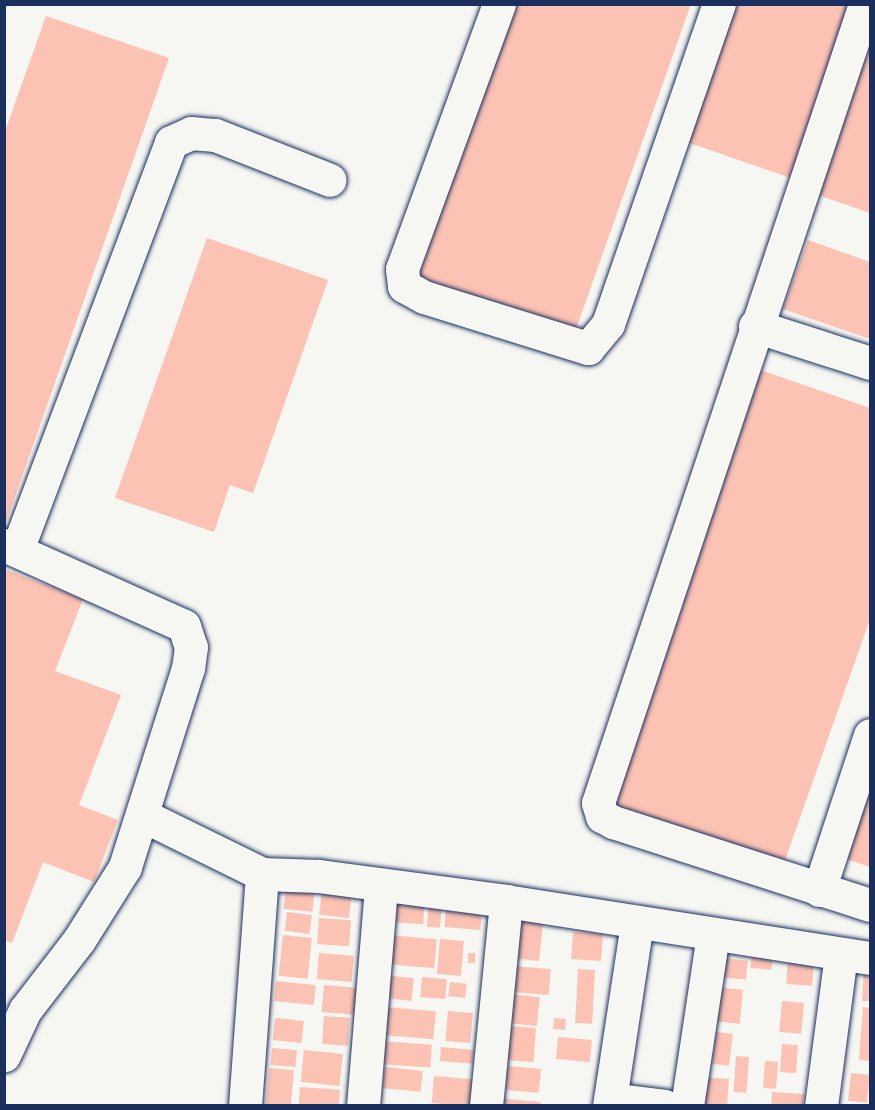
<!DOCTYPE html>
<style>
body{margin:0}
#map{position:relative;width:875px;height:1110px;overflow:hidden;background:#f6f6f2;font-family:Mynerve,sans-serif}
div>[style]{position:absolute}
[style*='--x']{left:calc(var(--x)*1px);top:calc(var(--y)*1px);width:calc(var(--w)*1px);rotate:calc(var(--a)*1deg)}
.building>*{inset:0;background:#fcc2b3;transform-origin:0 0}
.roads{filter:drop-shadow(0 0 2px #1b2f5e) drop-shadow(0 0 2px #1b2f5e)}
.minor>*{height:33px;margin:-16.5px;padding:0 16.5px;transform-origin:16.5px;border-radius:16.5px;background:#f6f6f2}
span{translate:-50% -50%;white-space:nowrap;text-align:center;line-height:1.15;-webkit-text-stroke:6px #f6f6f2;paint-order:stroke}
.frame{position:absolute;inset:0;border:6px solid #1b2f5e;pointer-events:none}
</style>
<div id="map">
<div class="building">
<i style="clip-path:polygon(508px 4px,691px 4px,575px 332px,412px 276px)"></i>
<i style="clip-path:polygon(734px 4px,853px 4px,791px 178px,681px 140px)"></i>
<i style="clip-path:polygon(46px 16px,169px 58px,5px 525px,4px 134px)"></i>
<i style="clip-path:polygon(870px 37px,870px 213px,815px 194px)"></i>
<i style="clip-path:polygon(207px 238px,328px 280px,253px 493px,230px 485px,214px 532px,115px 498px)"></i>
<i style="clip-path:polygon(808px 240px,870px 262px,870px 339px,783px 309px)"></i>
<i style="clip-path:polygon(758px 369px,870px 408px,870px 619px,783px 866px,604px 804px)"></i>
<i style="clip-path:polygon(4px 569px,83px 599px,55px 671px,121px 695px,79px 805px,118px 820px,94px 882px,43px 862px,12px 943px,4px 940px)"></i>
<i style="clip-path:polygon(870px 791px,870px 867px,846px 859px)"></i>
<i style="left:287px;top:877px;width:29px;height:32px;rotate:6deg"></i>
<i style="left:322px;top:888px;width:30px;height:27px;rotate:6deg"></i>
<i style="left:393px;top:896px;width:32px;height:26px;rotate:4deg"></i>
<i style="left:447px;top:898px;width:36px;height:29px;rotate:5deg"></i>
<i style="left:429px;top:899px;width:13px;height:28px;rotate:4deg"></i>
<i style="left:287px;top:912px;width:25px;height:19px;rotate:7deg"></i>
<i style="left:514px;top:912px;width:30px;height:46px;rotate:6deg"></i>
<i style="left:319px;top:918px;width:32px;height:26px;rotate:4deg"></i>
<i style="left:573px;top:932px;width:30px;height:27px;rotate:4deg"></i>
<i style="left:283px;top:935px;width:29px;height:41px;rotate:6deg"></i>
<i style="left:388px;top:935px;width:49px;height:29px;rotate:5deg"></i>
<i style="left:440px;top:939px;width:24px;height:35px;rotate:5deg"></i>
<i style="left:752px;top:951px;width:21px;height:17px;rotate:5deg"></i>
<i style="left:319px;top:953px;width:35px;height:26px;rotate:5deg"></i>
<i style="left:468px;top:953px;width:7px;height:10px"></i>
<i style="left:721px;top:958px;width:27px;height:19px;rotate:6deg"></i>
<i style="left:788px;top:959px;width:26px;height:25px;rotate:4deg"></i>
<i style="left:515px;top:966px;width:36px;height:26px;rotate:5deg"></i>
<i style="left:578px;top:969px;width:17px;height:54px;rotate:3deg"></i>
<i style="clip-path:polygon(864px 970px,870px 970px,870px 1001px,862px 1001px)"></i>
<i style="left:384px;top:975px;width:30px;height:23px;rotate:6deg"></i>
<i style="left:422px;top:977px;width:25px;height:20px;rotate:5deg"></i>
<i style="left:276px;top:981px;width:40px;height:20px;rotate:6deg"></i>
<i style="left:450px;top:982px;width:17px;height:14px;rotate:7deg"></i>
<i style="left:324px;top:985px;width:42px;height:27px;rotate:5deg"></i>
<i style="left:711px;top:987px;width:32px;height:34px;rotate:5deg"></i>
<i style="left:510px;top:994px;width:30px;height:29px;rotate:6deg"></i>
<i style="left:782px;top:1001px;width:22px;height:31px;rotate:5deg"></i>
<i style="left:386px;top:1007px;width:50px;height:28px;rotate:5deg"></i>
<i style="clip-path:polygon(863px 1007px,870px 1008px,870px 1061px,859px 1060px)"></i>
<i style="left:448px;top:1011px;width:25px;height:30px;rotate:5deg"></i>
<i style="left:324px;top:1016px;width:26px;height:28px;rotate:4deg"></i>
<i style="left:275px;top:1018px;width:29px;height:22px;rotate:6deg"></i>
<i style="left:554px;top:1018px;width:12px;height:11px;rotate:5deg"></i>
<i style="left:507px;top:1026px;width:29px;height:34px;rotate:4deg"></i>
<i style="left:716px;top:1032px;width:17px;height:32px;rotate:7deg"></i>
<i style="left:558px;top:1037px;width:34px;height:22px;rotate:5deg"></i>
<i style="left:380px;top:1041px;width:52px;height:23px;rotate:4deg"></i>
<i style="left:782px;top:1044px;width:16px;height:28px;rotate:4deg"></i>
<i style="left:441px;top:1047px;width:33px;height:14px;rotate:5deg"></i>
<i style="left:272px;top:1048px;width:25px;height:17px;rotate:5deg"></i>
<i style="left:304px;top:1050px;width:39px;height:32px;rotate:6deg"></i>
<i style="left:736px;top:1056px;width:13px;height:36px;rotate:4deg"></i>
<i style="left:765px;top:1061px;width:13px;height:27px;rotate:4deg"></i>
<i style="left:508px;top:1066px;width:33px;height:24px;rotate:5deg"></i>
<i style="left:385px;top:1067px;width:38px;height:21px;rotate:6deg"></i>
<i style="left:269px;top:1068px;width:25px;height:38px;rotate:5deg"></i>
<i style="left:851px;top:1073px;width:19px;height:28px;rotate:6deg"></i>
<i style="left:434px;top:1076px;width:46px;height:27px;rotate:5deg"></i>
<i style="left:701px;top:1077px;width:28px;height:29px;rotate:4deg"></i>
<i style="left:300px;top:1087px;width:40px;height:18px;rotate:4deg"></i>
<i style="clip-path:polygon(772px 1092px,804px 1094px,803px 1106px,771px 1106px)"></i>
<i style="clip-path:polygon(497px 1098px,541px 1102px,540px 1106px,496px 1106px)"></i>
</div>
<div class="roads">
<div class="minor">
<i style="--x:499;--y:4;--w:282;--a:110.1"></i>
<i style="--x:402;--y:269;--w:17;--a:83"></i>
<i style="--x:404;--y:286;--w:23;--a:29"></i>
<i style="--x:424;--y:297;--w:172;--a:17.3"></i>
<i style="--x:588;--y:348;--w:31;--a:-50"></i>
<i style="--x:608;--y:324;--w:339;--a:-70.9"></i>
<i style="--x:865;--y:4;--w:842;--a:108.48"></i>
<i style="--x:598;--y:803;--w:14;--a:73"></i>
<i style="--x:602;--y:816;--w:13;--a:29"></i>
<i style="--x:613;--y:822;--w:270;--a:17.9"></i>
<i style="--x:755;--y:326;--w:121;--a:17.8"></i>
<i style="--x:4;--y:545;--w:197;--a:24.2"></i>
<i style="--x:184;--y:626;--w:22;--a:72"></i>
<i style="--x:191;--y:647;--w:21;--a:98"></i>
<i style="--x:188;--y:668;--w:209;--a:107.6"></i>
<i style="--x:125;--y:867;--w:86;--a:122.2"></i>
<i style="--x:79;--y:940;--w:88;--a:127.6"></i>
<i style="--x:25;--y:1010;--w:50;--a:115"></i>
<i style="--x:17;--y:550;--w:436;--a:-69.3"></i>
<i style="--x:171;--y:142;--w:22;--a:-24"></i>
<i style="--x:191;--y:133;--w:24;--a:5"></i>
<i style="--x:215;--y:135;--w:123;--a:21.4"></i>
<i style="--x:142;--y:815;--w:134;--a:26.2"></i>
<i style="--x:262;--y:874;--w:57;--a:2"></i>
<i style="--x:319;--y:876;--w:189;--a:7.6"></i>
<i style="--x:506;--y:901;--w:368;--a:8.9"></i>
<i style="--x:819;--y:890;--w:163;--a:-71.8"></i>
<i style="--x:610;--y:1099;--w:55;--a:7.3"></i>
<i style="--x:245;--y:1106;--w:233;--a:-85.8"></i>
<i style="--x:363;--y:1106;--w:221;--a:-85.3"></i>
<i style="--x:486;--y:1106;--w:206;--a:-84.4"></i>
<i style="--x:609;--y:1106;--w:185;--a:-81.3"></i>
<i style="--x:687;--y:1106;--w:173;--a:-81.4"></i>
<i style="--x:821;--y:1106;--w:153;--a:-82.5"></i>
</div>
</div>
<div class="frame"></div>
</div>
